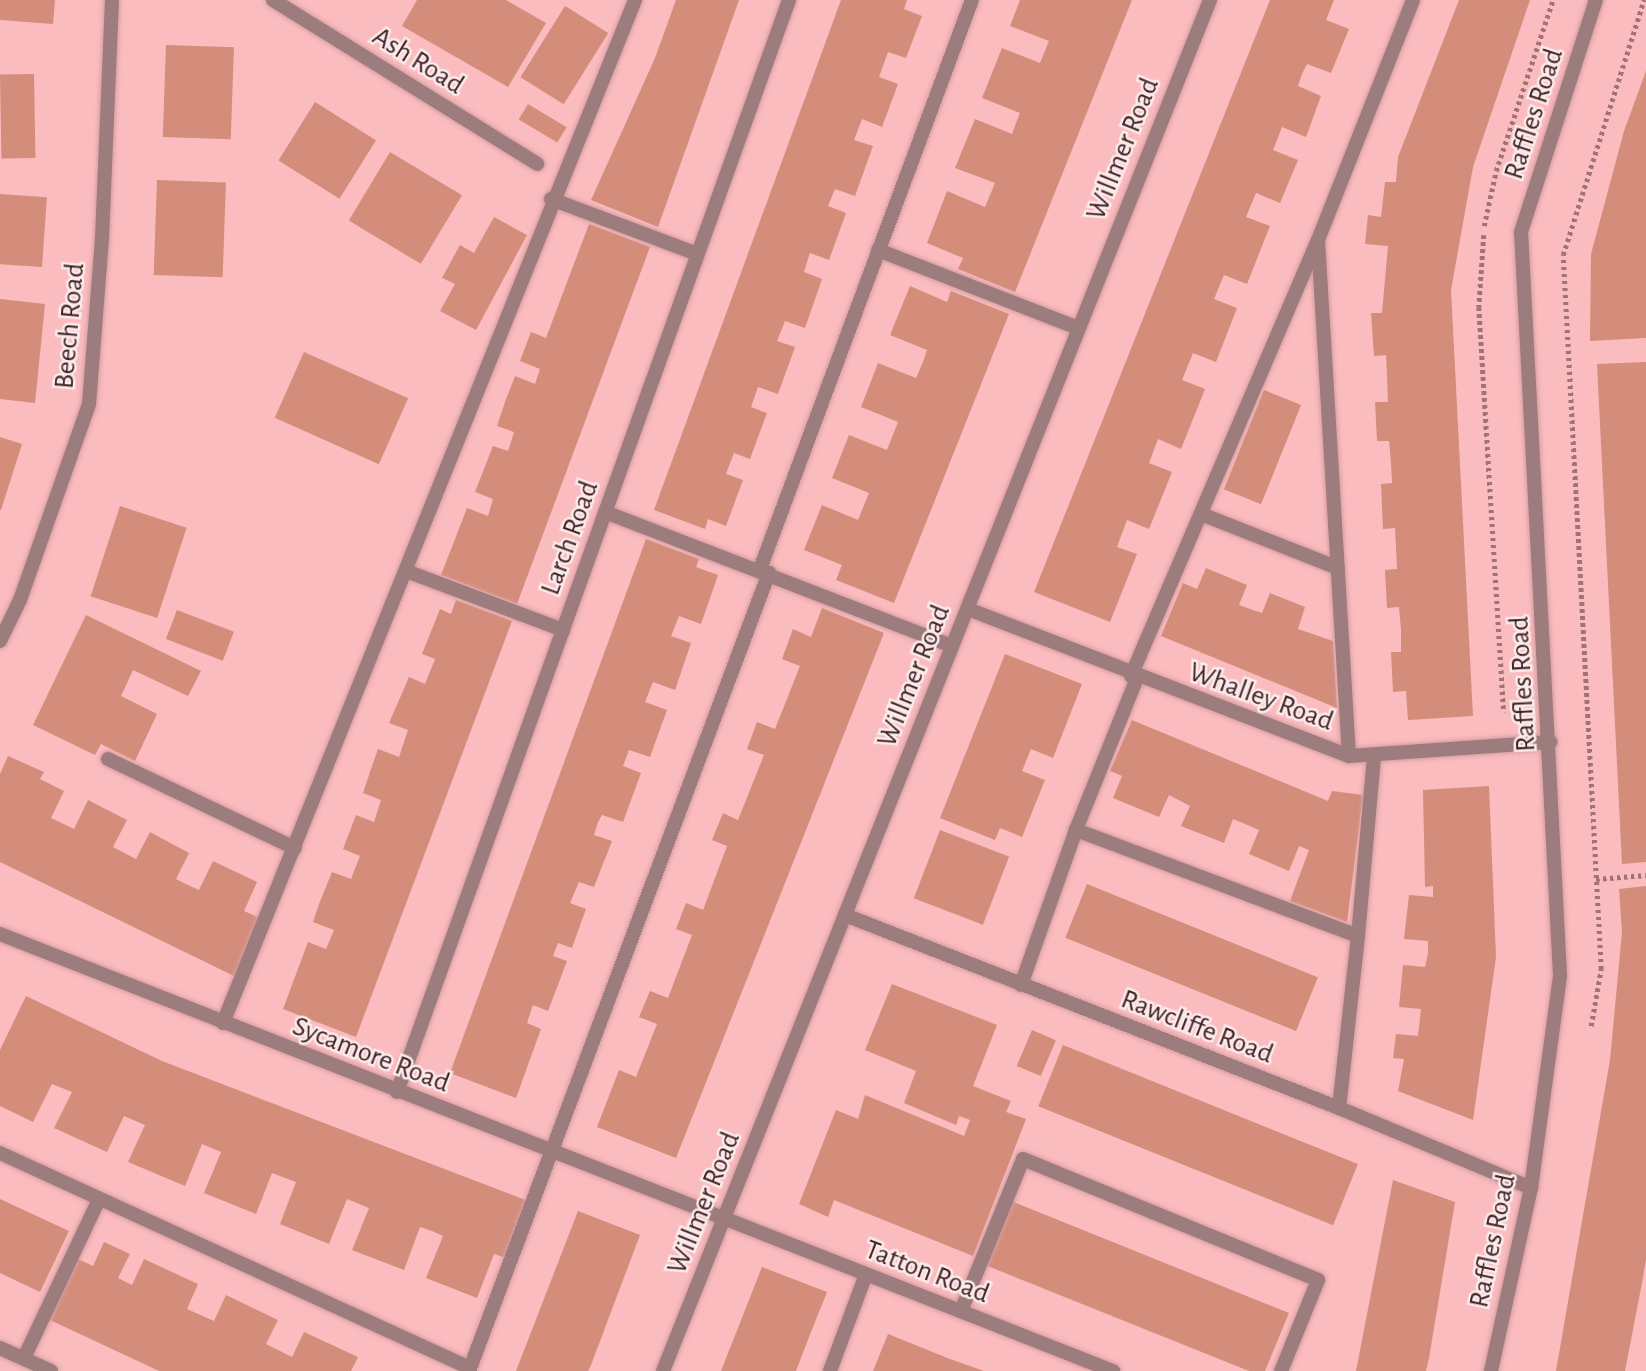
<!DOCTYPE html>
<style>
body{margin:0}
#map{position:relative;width:1646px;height:1371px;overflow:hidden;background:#fbbcbf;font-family:"Alegreya Sans",sans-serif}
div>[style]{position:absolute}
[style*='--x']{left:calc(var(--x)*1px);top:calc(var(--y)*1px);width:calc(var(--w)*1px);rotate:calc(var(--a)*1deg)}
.building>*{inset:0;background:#d38d7a;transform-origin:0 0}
.path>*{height:4.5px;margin-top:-2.25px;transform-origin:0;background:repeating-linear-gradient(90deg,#a27375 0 3.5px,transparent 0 7px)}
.roads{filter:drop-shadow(0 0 2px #d59da0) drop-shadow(0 0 2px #d59da0)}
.lane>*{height:14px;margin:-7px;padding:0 7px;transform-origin:7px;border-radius:7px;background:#9c7c7d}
.street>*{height:14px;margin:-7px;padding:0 7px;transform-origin:7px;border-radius:7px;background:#9c7c7d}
span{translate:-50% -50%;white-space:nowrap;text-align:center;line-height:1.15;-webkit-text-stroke:5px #fcebeb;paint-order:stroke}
.street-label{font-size:28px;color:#3f2224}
</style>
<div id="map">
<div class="building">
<i style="clip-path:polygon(0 0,55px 0,53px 24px,0 20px)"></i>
<i style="clip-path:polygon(417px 0,506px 0,546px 23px,508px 87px,402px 26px)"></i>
<i style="clip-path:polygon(676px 0,739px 0,658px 227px,591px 200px,655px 58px)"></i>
<i style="clip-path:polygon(841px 0,907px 0,904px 9px,922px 16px,906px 58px,888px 52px,879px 77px,898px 84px,882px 127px,862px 119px,854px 140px,873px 146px,855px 196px,835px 189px,828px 206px,846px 213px,829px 260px,810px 253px,807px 262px,804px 272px,822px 279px,805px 328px,785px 321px,777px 341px,795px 347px,778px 394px,758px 387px,751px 407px,767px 413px,750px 459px,734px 453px,726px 474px,743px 480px,726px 526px,708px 519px,705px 529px,654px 510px)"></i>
<i style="clip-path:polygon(1020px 0,1132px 0,1015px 292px,958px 269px,963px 258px,927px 243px,947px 191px,985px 207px,995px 183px,955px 168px,975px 119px,1012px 134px,1016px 123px,1020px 113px,982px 98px,1002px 48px,1040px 63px,1049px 41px,1010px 26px)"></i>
<i style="clip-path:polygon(1270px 0,1334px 0,1326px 20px,1349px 29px,1331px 73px,1307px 64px,1302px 74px,1298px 86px,1321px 96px,1306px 137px,1282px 127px,1277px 140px,1273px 150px,1298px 160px,1280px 203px,1256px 193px,1246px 217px,1270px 226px,1247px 284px,1224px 275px,1214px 299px,1237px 308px,1216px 362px,1193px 353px,1182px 380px,1205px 389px,1181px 449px,1158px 439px,1149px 463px,1172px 472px,1149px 529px,1127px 520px,1117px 547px,1137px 554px,1110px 622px,1034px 592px)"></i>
<i style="clip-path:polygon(1459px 0,1530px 0,1473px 167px,1451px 290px,1473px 716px,1408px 720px,1406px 691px,1393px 692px,1391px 652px,1401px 652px,1401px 630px,1399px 607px,1387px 608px,1385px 570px,1397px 569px,1396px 547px,1395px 528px,1383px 529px,1381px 484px,1392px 483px,1391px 463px,1389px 441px,1377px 441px,1375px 402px,1388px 402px,1387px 377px,1386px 355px,1374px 356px,1371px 313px,1382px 313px,1388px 246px,1365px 244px,1368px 215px,1381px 217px,1385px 182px,1396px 182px,1398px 157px)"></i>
<i style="left:565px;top:6px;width:51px;height:84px;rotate:32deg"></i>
<i style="left:166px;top:45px;width:68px;height:92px;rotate:2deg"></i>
<i style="clip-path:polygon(1646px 71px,1646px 338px,1590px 341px,1591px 254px,1624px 131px)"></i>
<i style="left:34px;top:74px;width:84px;height:34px;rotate:89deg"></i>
<i style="left:315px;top:102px;width:72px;height:69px;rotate:32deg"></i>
<i style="left:528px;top:104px;width:45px;height:18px;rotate:31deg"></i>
<i style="left:390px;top:152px;width:84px;height:80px;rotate:31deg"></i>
<i style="left:157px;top:180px;width:69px;height:95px;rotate:2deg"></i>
<i style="left:0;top:194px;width:47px;height:70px;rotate:4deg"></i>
<i style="clip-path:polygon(494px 217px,527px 235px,476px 330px,440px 311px,455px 284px,442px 278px,460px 245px,474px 253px)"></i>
<i style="clip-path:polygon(589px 224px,650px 247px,517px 604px,441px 575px,467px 508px,488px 516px,493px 499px,475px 492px,493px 446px,508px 451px,514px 432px,497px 426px,505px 402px,515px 376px,535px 384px,540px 369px,520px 361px,531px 332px,546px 338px)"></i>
<i style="clip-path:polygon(910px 286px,947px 302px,951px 291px,1009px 314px,894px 603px,836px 580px,842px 565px,804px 550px,822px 505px,858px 520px,869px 493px,832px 478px,849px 435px,887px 450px,898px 422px,861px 407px,878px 363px,916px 378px,923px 362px,927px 350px,890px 335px)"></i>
<i style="clip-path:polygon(0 299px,45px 304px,35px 403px,0 399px)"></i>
<i style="left:304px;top:352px;width:114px;height:72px;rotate:24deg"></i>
<i style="clip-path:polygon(1646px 362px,1646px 862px,1622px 864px,1597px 364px)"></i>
<i style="left:1264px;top:390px;width:40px;height:107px;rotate:22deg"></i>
<i style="clip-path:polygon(0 437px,22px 444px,1px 510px,0 510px)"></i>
<i style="left:120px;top:506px;width:70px;height:95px;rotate:18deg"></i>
<i style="clip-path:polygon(646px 539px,699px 559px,696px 567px,718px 575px,701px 624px,679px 616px,676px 624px,671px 636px,691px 643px,675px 690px,653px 682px,645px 702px,667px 710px,650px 757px,629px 750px,623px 766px,641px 773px,623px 822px,602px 815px,598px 822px,594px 835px,612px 841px,594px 887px,579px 882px,570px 903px,586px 909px,572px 948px,558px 943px,553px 956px,567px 961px,548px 1011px,533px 1005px,527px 1023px,541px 1029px,516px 1098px,450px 1073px)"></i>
<i style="clip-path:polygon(1206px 568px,1247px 585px,1239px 605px,1250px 609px,1262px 613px,1270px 593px,1305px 607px,1298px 629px,1333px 641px,1337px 708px,1161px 636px,1183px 583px,1197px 589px)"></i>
<i style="clip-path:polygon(456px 600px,512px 621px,356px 1037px,283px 1009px,308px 942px,326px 949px,334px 930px,313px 922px,319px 904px,332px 872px,351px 879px,360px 856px,343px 849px,356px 815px,374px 822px,381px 800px,363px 793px,370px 772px,378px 749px,399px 757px,408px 730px,389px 723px,409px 677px,425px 684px,435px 659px,422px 654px,440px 609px,451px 614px)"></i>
<i style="clip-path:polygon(822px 608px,884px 633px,676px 1158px,597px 1127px,619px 1070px,636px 1077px,657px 1024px,639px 1017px,650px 991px,668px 998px,692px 935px,676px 929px,686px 903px,703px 910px,727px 846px,712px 840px,723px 813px,738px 820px,764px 755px,747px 749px,757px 722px,775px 729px,800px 666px,782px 659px,793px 629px,811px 637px)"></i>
<i style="left:177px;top:610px;width:61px;height:31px;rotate:21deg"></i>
<i style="clip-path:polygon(86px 615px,201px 671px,188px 696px,133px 670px,121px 696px,157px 714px,135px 761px,101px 744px,95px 755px,33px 725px)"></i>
<i style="clip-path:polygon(1005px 654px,1082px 684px,1053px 758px,1031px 749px,1022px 771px,1045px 780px,1022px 837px,1000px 828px,995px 840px,940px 818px)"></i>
<i style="clip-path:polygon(1132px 720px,1328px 801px,1332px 791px,1363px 795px,1347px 922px,1290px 901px,1309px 850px,1299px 846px,1289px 871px,1249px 854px,1259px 830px,1245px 824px,1233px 819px,1224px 843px,1181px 826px,1190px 806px,1169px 795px,1159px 817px,1113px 798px,1122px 776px,1110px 771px)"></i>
<i style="clip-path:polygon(8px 756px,44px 772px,40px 779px,64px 791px,51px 818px,74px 829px,88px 800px,127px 820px,113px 847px,136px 859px,150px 832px,189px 853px,176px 879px,188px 885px,199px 890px,213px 861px,257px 882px,244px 911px,260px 918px,234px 976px,0 862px,0 774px)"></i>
<i style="clip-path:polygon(1489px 786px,1496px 957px,1473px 1120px,1398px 1091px,1404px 1059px,1393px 1058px,1396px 1034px,1418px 1036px,1421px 1009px,1399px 1007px,1403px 965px,1425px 967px,1428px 953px,1428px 941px,1404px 939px,1409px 895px,1433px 897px,1433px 886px,1425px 887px,1423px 790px)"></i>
<i style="left:940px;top:830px;width:74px;height:73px;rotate:21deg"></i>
<i style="left:1087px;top:884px;width:249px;height:58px;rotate:22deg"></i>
<i style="clip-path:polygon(1646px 886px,1646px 1259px,1642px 1283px,1625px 1371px,1556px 1371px,1610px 1060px,1622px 932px,1619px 889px)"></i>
<i style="clip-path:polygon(892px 984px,997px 1025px,973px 1086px,1011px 1101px,1006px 1112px,1026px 1119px,973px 1256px,834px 1200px,828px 1217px,799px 1204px,836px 1110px,858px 1119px,865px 1095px,964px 1136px,970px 1120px,959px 1116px,956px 1125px,904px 1103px,916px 1071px,865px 1050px)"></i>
<i style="clip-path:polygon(26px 996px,162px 1061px,528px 1201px,506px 1258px,494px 1254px,477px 1298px,426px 1278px,443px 1236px,432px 1231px,420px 1227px,404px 1270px,352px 1250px,369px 1208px,347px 1199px,329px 1244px,280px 1224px,296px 1182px,272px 1173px,256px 1214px,204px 1193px,221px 1152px,202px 1144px,185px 1186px,128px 1162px,145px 1125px,124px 1116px,107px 1152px,54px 1128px,72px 1092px,52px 1084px,33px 1122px,0 1106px,0 1050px)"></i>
<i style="left:1032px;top:1030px;width:26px;height:39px;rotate:23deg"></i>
<i style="left:1063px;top:1045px;width:318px;height:66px;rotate:22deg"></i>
<i style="clip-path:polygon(1393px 1180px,1455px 1202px,1429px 1358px,1426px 1371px,1356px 1371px)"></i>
<i style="clip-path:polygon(0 1199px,69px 1231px,40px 1292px,0 1273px)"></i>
<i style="clip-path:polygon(1011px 1201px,1289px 1313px,1265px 1371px,1249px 1371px,985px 1265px)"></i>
<i style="clip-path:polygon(578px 1211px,640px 1235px,591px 1365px,588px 1371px,516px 1371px)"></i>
<i style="clip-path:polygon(104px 1242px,130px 1254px,118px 1278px,132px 1285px,144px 1259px,198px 1284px,187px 1309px,214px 1321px,226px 1295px,278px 1320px,266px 1344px,292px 1357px,304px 1332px,358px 1357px,351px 1371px,159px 1371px,50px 1320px,78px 1259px,93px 1266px)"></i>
<i style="clip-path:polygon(762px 1267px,827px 1292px,811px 1332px,796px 1371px,721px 1371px)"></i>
<i style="clip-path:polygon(888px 1334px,950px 1359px,984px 1371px,873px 1371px)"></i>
</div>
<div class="path">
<i style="--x:1484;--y:226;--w:56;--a:-77.7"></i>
<i style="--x:1496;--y:171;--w:180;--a:-71.6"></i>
<i style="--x:1484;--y:235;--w:72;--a:94"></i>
<i style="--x:1479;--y:307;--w:406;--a:86.5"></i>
<i style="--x:1596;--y:879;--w:50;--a:-4.6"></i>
<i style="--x:1591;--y:1026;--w:58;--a:-80"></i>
<i style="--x:1601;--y:969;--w:715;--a:-93.05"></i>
<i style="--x:1563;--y:255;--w:268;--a:-72.4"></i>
</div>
<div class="roads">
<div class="lane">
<i style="--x:551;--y:199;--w:156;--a:20.6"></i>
<i style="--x:878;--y:250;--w:215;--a:21.3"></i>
<i style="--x:605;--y:512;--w:372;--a:21.1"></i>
<i style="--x:1201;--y:514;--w:147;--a:21.5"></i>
<i style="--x:760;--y:569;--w:607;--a:-69.57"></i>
<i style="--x:406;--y:571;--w:168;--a:20.6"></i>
<i style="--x:1131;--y:676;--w:472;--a:-66.8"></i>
<i style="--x:1137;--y:678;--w:164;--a:111.9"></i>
<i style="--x:1076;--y:830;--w:301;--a:20.6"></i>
<i style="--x:1358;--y:936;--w:173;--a:96.3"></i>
<i style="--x:1349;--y:756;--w:517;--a:-93.44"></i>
<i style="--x:1318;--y:240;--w:258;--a:-68.4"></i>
<i style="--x:108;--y:759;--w:207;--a:25.5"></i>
<i style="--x:1358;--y:936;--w:181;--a:-84.9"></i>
<i style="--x:1021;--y:985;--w:164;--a:-70.5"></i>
<i style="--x:223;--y:1023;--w:1103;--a:-68.06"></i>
<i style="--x:0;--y:1153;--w:517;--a:24.58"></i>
<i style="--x:961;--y:1311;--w:164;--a:-67.8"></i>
<i style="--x:1023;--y:1159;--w:319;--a:22.3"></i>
<i style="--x:1318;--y:1280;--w:98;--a:112.1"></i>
<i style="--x:24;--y:1358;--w:176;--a:-64.7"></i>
<i style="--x:469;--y:1371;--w:853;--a:-69.4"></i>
<i style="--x:830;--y:1371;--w:103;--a:-69.6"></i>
</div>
<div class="street">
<i style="--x:273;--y:0;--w:311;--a:31.8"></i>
<i style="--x:968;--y:609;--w:408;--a:21.1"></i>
<i style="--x:1349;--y:756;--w:202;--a:-4"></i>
<i style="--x:0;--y:641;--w:46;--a:-64"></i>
<i style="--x:20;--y:600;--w:208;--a:-70.6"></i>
<i style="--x:89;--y:404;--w:167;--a:-85.5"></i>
<i style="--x:102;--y:238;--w:238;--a:-87.6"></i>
<i style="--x:845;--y:915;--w:530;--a:21.34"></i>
<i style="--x:1339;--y:1108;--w:208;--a:22.6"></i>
<i style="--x:0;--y:934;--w:1196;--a:21.44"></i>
<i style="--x:397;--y:1092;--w:1160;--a:-70.25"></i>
<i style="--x:0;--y:1348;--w:56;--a:24.3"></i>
<i style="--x:663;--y:1371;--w:1476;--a:-68.25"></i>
<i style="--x:1491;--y:1371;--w:187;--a:-77.7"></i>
<i style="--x:1531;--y:1188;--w:215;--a:-82.2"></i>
<i style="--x:1560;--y:975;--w:744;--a:-93"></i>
<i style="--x:1521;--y:232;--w:244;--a:-72.1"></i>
</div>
</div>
<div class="street-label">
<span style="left:418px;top:61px;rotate:32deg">Ash Road</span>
<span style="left:1534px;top:114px;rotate:-72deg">Raffles Road</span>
<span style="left:1123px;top:149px;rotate:-68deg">Willmer Road</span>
<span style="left:70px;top:326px;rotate:-85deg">Beech Road</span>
<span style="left:570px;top:538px;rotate:-70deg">Larch Road</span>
<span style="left:914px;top:676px;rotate:-68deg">Willmer Road</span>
<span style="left:1523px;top:684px;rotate:-93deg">Raffles Road</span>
<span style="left:1261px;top:697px;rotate:20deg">Whalley Road</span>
<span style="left:1197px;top:1027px;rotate:21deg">Rawcliffe Road</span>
<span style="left:371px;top:1055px;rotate:21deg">Sycamore Road</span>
<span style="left:704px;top:1203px;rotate:-68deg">Willmer Road</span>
<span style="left:1493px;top:1241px;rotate:-78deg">Raffles Road</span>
<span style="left:927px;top:1272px;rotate:21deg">Tatton Road</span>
</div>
</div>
